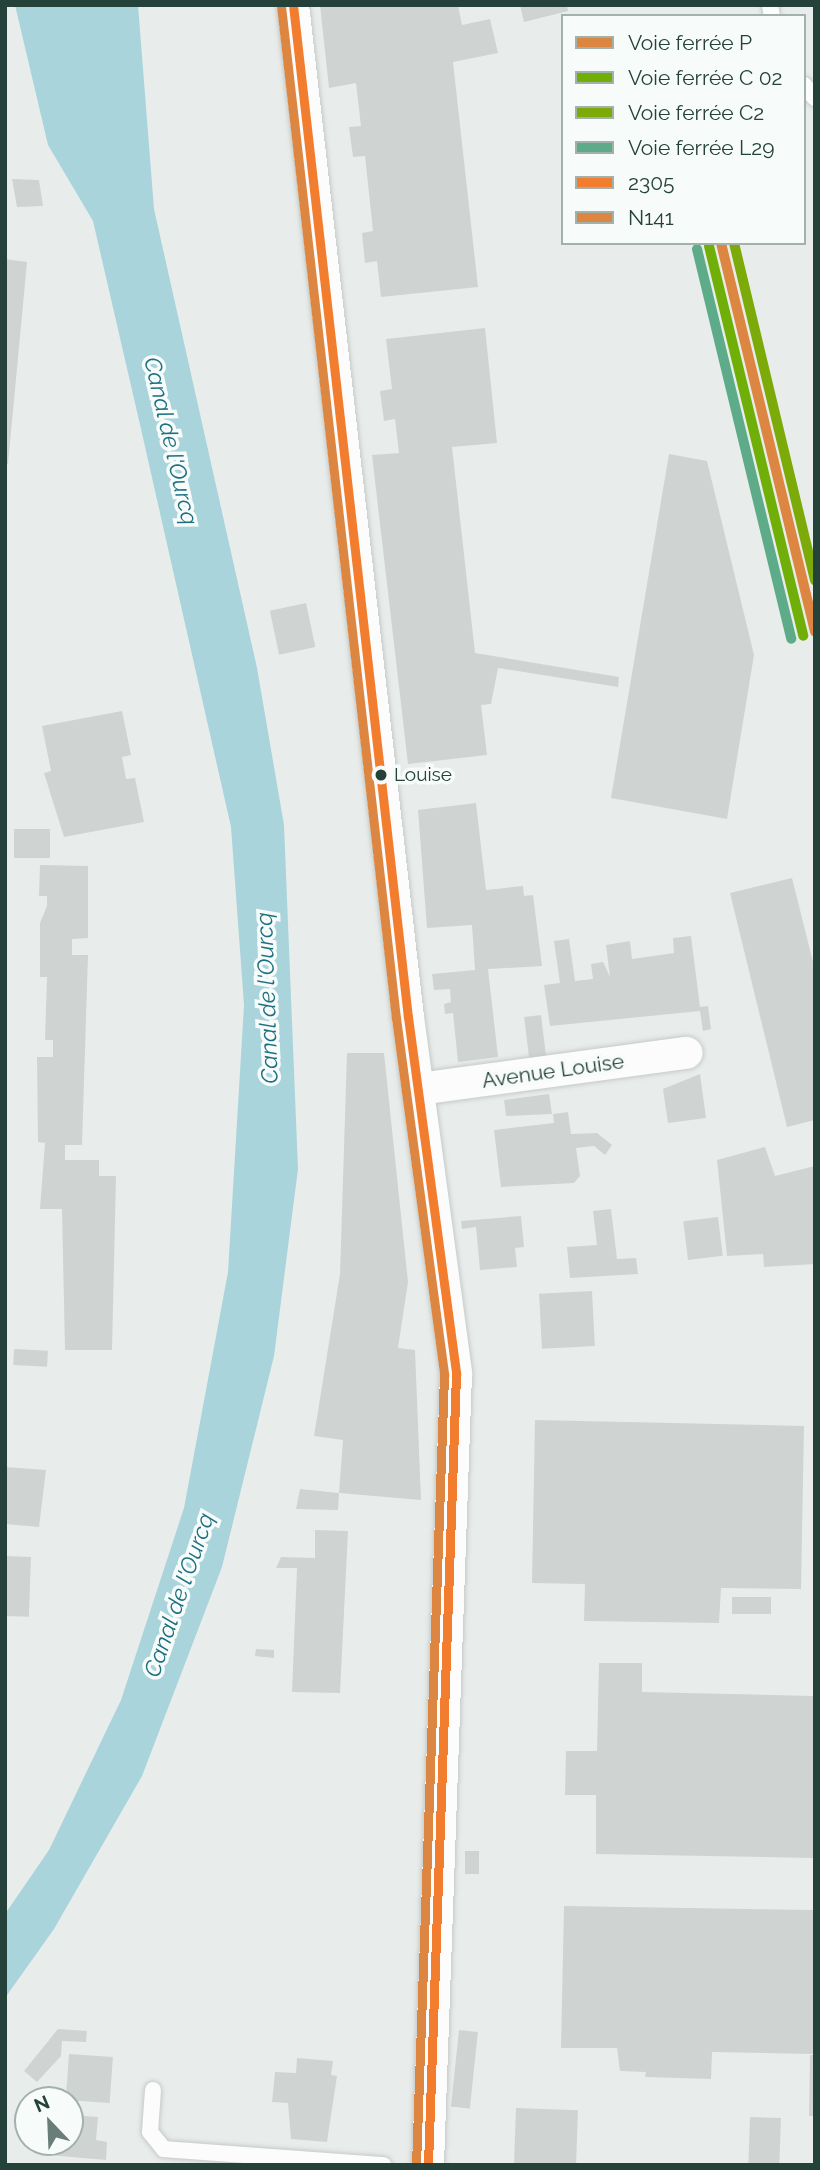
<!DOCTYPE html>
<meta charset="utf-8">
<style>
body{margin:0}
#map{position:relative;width:820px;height:2170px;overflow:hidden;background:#e8edeb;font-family:Raleway,sans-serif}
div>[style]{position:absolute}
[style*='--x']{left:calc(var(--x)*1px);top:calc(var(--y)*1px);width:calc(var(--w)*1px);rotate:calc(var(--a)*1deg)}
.water>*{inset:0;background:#a9d4db}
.building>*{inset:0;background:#cfd4d2;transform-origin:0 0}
.roads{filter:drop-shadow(0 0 2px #c5cac8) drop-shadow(0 0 2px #c5cac8)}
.lane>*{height:16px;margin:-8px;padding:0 8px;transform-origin:8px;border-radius:8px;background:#fcfcfc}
.street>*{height:32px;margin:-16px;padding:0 16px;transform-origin:16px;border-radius:16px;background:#fcfcfc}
.bus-1>*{height:9px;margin:-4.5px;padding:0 4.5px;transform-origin:4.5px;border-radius:4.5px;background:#f37d2e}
.bus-2>*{height:9px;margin:-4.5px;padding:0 4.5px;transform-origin:4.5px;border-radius:4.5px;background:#dd8641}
.rail-1>*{height:10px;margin:-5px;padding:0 5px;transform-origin:5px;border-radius:5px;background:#dd8641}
.rail-2>*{height:10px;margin:-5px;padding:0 5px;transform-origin:5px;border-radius:5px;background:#70af08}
.rail-3>*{height:10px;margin:-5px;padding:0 5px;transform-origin:5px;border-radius:5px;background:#7caa09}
.rail-4>*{height:10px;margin:-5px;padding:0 5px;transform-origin:5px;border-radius:5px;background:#5eab89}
.dots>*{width:19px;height:19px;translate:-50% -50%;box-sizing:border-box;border:4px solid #f7fbf9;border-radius:50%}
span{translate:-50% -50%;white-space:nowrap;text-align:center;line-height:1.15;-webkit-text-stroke:7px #f7fbf9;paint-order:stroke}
.bus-label{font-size:19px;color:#24423a}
.left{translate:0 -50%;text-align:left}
.street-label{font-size:21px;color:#24423a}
.water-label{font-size:23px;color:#1c6f80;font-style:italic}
.frame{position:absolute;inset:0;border:7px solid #24423a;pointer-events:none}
.legend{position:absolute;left:561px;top:14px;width:245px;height:231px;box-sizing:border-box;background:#f7fbf9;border:2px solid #a3b1ad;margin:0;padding:9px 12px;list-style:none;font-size:21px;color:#24423a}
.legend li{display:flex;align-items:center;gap:14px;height:35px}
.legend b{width:35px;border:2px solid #a3b1ad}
.north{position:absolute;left:14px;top:2086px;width:70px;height:70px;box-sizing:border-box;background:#f7fbf9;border:2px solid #a3b1ad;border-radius:50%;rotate:337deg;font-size:19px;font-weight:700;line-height:28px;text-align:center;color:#24423a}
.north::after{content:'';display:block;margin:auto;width:24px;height:32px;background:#697e78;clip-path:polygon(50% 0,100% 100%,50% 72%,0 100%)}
</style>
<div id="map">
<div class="water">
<i style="clip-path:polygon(15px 5px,138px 5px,154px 209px,257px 668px,284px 825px,298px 1169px,274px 1356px,222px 1567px,142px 1776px,54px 1929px,5px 1998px,5px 1914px,49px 1850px,121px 1700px,184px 1508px,228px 1272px,244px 1005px,231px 827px,141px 429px,93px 221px,48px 145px)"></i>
</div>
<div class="building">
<i style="clip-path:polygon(320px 5px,458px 5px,462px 25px,490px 19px,498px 53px,453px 62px,478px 287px,381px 297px,377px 261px,365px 263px,362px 233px,373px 231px,365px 156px,353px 157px,349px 127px,361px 126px,356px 83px,329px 88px)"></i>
<i style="clip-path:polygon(520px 5px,567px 5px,568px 11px,524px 22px)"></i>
<i style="clip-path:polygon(12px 179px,39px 180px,43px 206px,17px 207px)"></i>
<i style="clip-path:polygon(5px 259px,27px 262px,8px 464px,5px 464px)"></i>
<i style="clip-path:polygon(485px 328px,497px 443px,452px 447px,475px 653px,619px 677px,618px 687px,498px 668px,491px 704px,481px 705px,487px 755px,408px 764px,372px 455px,399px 453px,395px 419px,384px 421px,380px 391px,392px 389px,386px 339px)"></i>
<i style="clip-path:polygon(669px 454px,707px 461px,754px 655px,727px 819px,611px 798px)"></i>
<i style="left:306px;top:603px;width:45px;height:37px;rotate:78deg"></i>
<i style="clip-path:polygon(122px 711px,131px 755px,122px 757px,126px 779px,135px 778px,144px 822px,64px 837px,44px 773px,51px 771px,42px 726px)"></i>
<i style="clip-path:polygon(476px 803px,486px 890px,523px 886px,524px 896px,533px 895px,542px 966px,488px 969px,498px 1057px,458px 1062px,453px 1013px,445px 1014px,444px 1004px,451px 1002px,450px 989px,434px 990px,432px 974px,475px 970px,472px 925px,427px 928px,418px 810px)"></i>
<i style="left:14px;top:829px;width:36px;height:29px"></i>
<i style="clip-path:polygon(40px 865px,88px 866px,88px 938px,72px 939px,72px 955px,88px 955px,82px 1145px,65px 1145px,65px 1160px,99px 1160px,99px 1176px,116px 1176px,112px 1350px,65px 1350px,62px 1209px,40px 1209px,45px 1143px,38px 1142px,37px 1057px,53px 1057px,53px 1040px,45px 1040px,47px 977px,40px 977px,40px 923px,47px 906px,47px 896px,39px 896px)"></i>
<i style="clip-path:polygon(792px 878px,815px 970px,815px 1120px,787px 1127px,730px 893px)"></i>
<i style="clip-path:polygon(691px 936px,700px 1007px,708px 1006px,711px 1029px,703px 1031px,700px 1011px,550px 1026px,544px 985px,560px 983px,554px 941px,569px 939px,575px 981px,593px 979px,591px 964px,603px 962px,610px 977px,606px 945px,630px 941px,632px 959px,674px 953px,673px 938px)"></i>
<i style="left:541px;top:1015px;width:41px;height:17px;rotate:83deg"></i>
<i style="clip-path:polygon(347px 1053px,384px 1053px,408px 1282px,398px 1348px,415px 1350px,421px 1500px,339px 1493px,343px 1440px,314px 1436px,340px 1274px)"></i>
<i style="clip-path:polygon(700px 1074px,706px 1118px,668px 1123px,663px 1089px)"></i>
<i style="clip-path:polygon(549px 1094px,552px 1114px,506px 1116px,504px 1100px)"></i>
<i style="clip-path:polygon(568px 1112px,571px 1134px,597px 1133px,612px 1145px,605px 1155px,594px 1146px,576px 1148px,580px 1176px,574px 1183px,501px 1187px,494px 1130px,554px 1123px,553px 1114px)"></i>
<i style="clip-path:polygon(765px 1147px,775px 1176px,815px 1166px,815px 1264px,764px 1267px,763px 1254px,727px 1256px,717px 1160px)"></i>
<i style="clip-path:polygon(611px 1209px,617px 1259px,636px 1258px,638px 1274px,570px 1278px,567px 1247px,597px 1245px,593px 1211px)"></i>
<i style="clip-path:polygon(521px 1216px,524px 1247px,515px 1248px,517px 1267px,480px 1270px,476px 1227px,462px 1229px,461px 1221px)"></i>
<i style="left:718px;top:1217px;width:39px;height:35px;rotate:83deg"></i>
<i style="left:592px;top:1291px;width:55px;height:53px;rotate:87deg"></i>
<i style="left:14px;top:1349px;width:34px;height:16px;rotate:3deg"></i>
<i style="clip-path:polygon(535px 1420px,804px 1426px,801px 1589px,721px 1588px,719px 1623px,584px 1621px,585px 1584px,532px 1583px)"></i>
<i style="clip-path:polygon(5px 1467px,46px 1470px,39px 1527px,5px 1524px)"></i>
<i style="clip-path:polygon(300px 1489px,339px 1493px,338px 1510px,296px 1509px)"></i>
<i style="clip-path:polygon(315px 1530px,348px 1531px,340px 1693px,292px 1692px,297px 1568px,276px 1568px,281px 1557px,315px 1558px)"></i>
<i style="left:5px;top:1556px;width:26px;height:60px;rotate:2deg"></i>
<i style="left:732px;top:1597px;width:39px;height:17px"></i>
<i style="clip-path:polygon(256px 1649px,274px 1650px,274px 1658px,255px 1656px)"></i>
<i style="clip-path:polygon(599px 1663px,642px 1663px,642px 1692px,815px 1696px,815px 1858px,596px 1854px,596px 1795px,565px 1795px,566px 1751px,597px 1751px)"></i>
<i style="left:465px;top:1851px;width:14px;height:23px"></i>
<i style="clip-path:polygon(564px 1906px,815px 1910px,815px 2054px,712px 2052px,711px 2079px,645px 2077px,646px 2072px,620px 2071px,617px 2048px,561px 2048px)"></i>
<i style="clip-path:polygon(58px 2029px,87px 2031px,86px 2042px,62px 2041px,61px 2056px,37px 2082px,24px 2071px)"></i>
<i style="left:459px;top:2030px;width:19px;height:77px;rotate:6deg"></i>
<i style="left:69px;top:2054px;width:44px;height:46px;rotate:4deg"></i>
<i style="clip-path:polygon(810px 2055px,815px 2055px,815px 2116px,809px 2116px)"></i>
<i style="clip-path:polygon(297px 2058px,333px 2061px,331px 2075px,337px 2076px,327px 2142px,291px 2139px,288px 2103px,272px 2102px,275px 2072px,296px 2073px)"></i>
<i style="left:516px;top:2108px;width:62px;height:57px;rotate:2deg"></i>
<i style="clip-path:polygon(70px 2115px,98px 2117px,96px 2140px,107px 2142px,106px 2160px,49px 2155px,50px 2142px,70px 2142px)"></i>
<i style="left:750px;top:2117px;width:31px;height:48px;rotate:2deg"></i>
</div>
<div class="roads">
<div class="lane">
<i style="--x:770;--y:5;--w:11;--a:80"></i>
<i style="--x:804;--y:85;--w:17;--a:50"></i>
<i style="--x:153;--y:2090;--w:42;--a:94.1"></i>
<i style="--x:150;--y:2132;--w:22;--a:51"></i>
<i style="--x:164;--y:2149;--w:220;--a:4.2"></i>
</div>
<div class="street">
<i style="--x:293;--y:5;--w:1019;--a:83.52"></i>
<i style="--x:408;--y:1017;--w:360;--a:82.3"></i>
<i style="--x:456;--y:1374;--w:791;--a:92.03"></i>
<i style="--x:419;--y:1089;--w:270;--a:-7.7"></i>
</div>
</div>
<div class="bus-1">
<i style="--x:293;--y:5;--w:1019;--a:83.52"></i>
<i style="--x:408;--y:1017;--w:360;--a:82.3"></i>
<i style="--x:456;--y:1374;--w:791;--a:92.03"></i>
</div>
<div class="bus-2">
<i style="--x:281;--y:6;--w:1019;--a:83.52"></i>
<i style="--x:396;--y:1018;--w:360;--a:82.3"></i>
<i style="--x:444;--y:1375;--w:790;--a:92.03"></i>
</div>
<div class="rail-1">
<i style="--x:721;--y:243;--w:400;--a:76.4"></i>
</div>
<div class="rail-2">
<i style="--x:709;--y:246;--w:401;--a:76.4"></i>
</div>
<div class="rail-3">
<i style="--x:734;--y:243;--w:347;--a:76.5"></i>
</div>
<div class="rail-4">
<i style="--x:697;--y:249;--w:401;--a:76.4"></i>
</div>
<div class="dots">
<i style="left:381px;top:775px;background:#24423a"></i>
</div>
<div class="bus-label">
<span class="left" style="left:394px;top:775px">Louise</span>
</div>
<div class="street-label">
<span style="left:553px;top:1071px;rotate:-8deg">Avenue Louise</span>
</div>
<div class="water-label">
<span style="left:171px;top:441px;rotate:77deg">Canal de l'Ourcq</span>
<span style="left:267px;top:998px;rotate:-92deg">Canal de l'Ourcq</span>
<span style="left:179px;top:1595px;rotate:-71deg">Canal de l'Ourcq</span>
</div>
<div class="frame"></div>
<ul class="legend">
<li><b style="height:9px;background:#dd8641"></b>Voie ferrée P</li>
<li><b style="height:9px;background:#70af08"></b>Voie ferrée C 02</li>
<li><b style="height:9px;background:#7caa09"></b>Voie ferrée C2</li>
<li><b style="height:9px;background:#5eab89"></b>Voie ferrée L29</li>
<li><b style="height:9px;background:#f37d2e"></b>2305</li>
<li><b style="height:9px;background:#dd8641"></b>N141</li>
</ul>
<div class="north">N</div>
</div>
